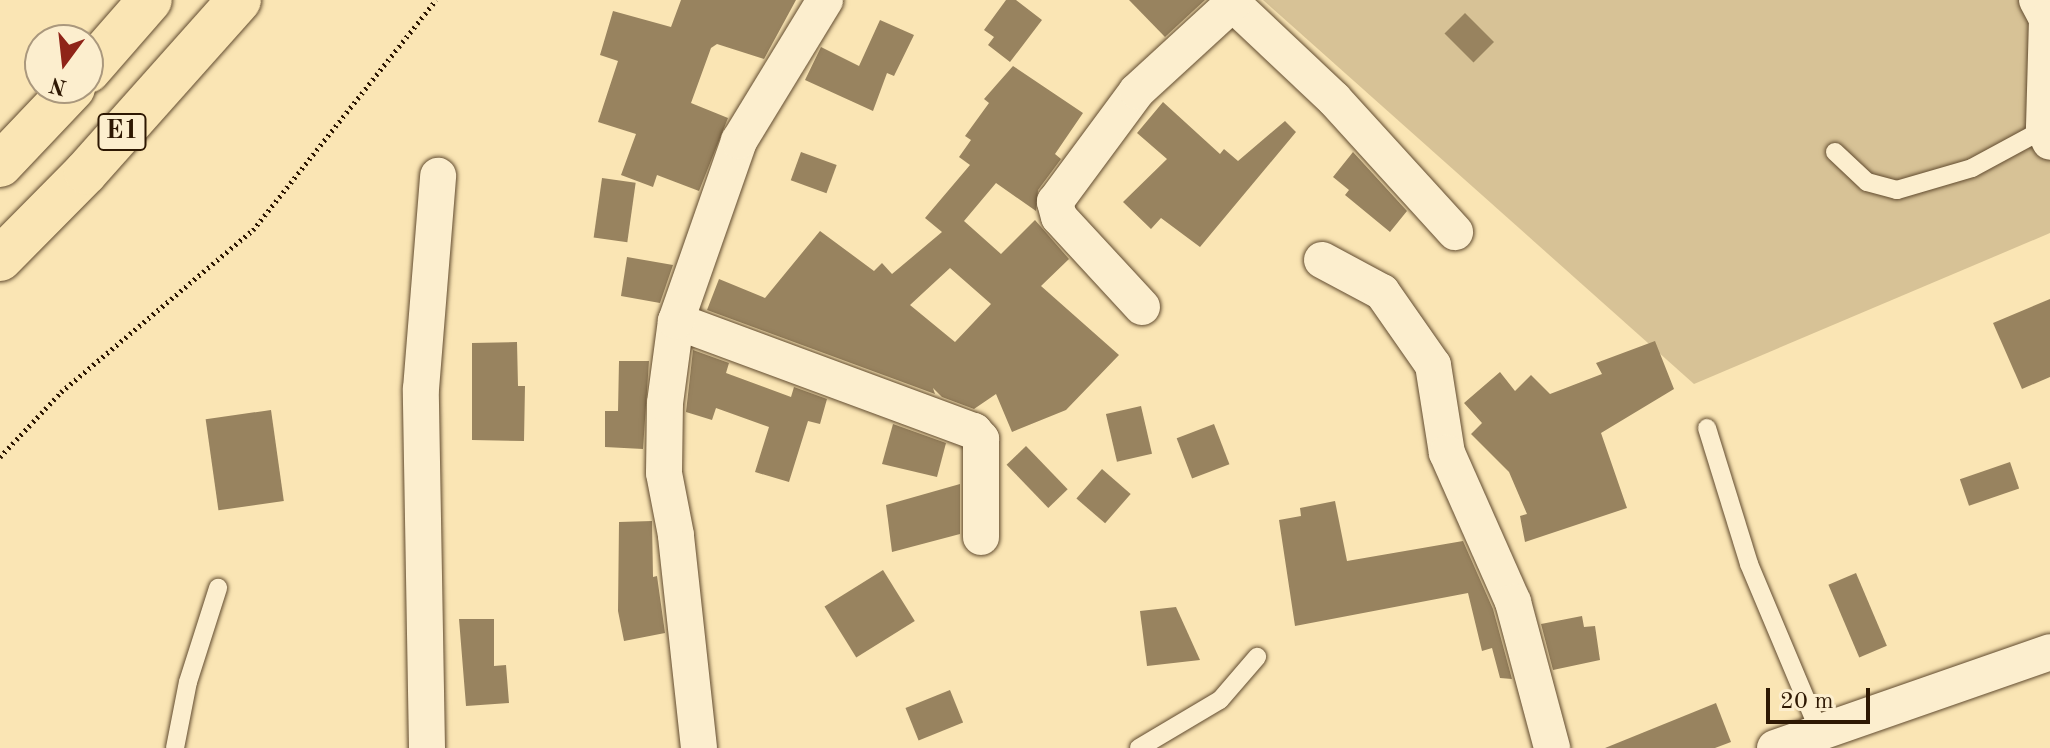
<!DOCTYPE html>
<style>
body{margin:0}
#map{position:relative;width:2050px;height:748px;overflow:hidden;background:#fae5b4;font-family:"Old Standard TT",serif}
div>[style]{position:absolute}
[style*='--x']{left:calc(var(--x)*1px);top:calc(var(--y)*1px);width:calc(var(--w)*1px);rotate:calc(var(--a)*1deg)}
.green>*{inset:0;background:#d7c296}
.building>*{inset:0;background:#98835f;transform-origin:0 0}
.path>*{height:5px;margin-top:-2.5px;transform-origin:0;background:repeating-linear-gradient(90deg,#2e1803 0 2px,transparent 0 6px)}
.roads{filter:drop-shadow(0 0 2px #614b2f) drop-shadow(0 0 2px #614b2f)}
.lane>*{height:18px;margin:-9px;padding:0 9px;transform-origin:9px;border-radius:9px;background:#fceece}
.street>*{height:36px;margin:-18px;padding:0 18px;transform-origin:18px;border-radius:18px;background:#fceece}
.highway>*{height:44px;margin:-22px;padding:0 22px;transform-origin:22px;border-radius:22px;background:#fae5b4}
span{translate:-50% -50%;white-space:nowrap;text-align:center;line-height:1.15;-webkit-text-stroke:6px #fceece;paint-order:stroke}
.shield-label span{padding:2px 6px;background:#fceece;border:2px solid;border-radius:6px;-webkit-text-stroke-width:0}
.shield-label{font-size:26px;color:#2e1803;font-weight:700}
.north{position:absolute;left:24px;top:24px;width:80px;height:80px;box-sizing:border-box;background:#fceece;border:2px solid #aa987d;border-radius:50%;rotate:195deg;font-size:22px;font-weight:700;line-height:32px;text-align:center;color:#2e1803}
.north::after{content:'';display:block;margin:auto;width:28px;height:36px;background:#8f2418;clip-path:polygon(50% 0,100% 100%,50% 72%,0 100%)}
.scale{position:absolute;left:1766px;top:688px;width:104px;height:36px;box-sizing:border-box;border:4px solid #2e1803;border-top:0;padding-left:10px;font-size:24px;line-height:28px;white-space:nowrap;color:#2e1803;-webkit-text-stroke:6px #fceece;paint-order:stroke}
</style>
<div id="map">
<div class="green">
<i style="clip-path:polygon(1263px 0,2050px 0,2050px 233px,1694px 384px)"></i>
</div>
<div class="building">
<i style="clip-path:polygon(681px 0,796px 0,764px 59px,717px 44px,711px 48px,691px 103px,728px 118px,699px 191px,657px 175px,653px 187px,621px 175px,636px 134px,598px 122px,618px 61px,600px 55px,613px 11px,671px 27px)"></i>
<i style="clip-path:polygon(1006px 0,1016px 0,1042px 20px,1010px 62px,988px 45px,994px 37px,984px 30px)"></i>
<i style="clip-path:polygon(1129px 0,1205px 0,1165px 37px)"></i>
<i style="left:1465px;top:13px;width:41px;height:29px;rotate:45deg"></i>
<i style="clip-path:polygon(880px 20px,914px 35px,894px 76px,887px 73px,873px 111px,805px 80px,821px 47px,859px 66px)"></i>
<i style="clip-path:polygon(evenodd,1013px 66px,1083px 113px,1055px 154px,1061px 159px,1038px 190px,1036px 211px,996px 183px,964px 221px,1001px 254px,1035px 220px,1069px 259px,1041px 286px,1119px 355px,1066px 410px,1012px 432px,996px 394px,974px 409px,942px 397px,933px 388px,935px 394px,707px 310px,719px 279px,765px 298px,820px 231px,874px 271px,882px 263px,892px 274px,942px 232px,925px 218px,970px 165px,959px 157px,971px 140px,965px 136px,989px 103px,984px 99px,1013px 66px,950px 268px,991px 304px,955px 342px,910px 305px,950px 268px)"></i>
<i style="clip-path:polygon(1163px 102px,1220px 154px,1224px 149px,1238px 161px,1285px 121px,1296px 132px,1200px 247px,1161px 218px,1151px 229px,1123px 202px,1167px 159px,1137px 133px)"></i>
<i style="left:801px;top:152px;width:38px;height:30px;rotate:20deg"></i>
<i style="clip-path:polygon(1353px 152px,1407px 211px,1390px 232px,1345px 195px,1349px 190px,1333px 177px)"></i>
<i style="left:602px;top:178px;width:34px;height:60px;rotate:8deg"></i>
<i style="clip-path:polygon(627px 257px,673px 265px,660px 303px,621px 296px)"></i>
<i style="clip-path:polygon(2050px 299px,2050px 377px,2022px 389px,1993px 323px)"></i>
<i style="clip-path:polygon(1655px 341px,1674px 389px,1601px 433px,1627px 508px,1525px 542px,1520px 516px,1527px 514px,1509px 472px,1471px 434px,1482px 423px,1464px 403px,1500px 372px,1515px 391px,1531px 375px,1550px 394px,1602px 374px,1596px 363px)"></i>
<i style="clip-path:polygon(517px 342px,518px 386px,525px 386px,524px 441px,472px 440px,472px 343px)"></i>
<i style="clip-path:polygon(693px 350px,729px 363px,726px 373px,791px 397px,794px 387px,827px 399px,820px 424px,808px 421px,789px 482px,755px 472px,769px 427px,716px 408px,712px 420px,686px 412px)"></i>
<i style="clip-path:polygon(619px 361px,649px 361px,643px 449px,605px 447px,605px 411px,618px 411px)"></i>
<i style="left:1141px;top:406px;width:49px;height:36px;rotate:77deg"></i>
<i style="left:271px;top:410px;width:92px;height:66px;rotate:82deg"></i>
<i style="clip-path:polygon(893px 424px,946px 443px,937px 477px,882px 464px)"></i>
<i style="left:1214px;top:424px;width:43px;height:40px;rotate:69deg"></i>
<i style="left:1026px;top:446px;width:60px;height:27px;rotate:46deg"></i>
<i style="left:2010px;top:462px;width:28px;height:53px;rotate:71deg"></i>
<i style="left:1102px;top:469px;width:38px;height:39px;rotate:41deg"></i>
<i style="clip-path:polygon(960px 484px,960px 534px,892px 552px,886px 505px)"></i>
<i style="clip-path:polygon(1335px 501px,1347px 561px,1463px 541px,1493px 609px,1512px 679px,1500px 678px,1492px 648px,1482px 651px,1468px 593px,1295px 626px,1279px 520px,1301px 516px,1300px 508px)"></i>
<i style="clip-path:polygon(652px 521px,653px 577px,657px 576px,665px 633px,624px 641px,618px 611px,619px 522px)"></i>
<i style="left:883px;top:570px;width:60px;height:69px;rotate:58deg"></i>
<i style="left:1856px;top:573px;width:79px;height:30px;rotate:67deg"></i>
<i style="clip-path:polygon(1176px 607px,1200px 660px,1147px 666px,1140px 611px)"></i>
<i style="clip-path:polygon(1582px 616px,1584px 627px,1595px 626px,1600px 660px,1553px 670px,1541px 624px)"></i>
<i style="clip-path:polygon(459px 619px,494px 619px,494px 666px,506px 665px,509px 703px,466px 706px)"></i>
<i style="left:950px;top:690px;width:35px;height:48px;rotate:68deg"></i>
<i style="clip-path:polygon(1716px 703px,1731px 742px,1715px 748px,1605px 748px)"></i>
</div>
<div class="path">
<i style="--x:0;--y:457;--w:89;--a:-46.8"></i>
<i style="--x:61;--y:392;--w:251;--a:-40.2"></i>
<i style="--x:253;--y:230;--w:294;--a:-51.5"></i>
</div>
<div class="roads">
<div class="lane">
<i style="--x:1835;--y:152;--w:44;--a:43.2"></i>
<i style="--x:1867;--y:182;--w:31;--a:15"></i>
<i style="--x:1897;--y:190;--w:78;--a:-16.3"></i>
<i style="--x:1972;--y:168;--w:82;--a:-28.4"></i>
<i style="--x:1707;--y:428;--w:142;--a:72.8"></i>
<i style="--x:1749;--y:564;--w:183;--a:67.2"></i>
<i style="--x:175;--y:748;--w:67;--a:-78.9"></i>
<i style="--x:188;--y:682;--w:99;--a:-72.3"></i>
<i style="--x:1139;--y:748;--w:94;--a:-30.7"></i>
<i style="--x:1220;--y:700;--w:57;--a:-49.3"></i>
</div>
<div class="street">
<i style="--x:1229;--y:0;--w:144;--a:43.3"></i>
<i style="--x:1334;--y:99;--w:180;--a:47.7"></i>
<i style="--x:2037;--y:0;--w:21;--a:62"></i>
<i style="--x:2047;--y:19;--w:110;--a:91.6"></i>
<i style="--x:2044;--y:129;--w:14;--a:65"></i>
<i style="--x:1322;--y:260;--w:68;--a:28.1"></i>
<i style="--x:1382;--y:292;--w:89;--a:55.1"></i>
<i style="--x:1433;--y:365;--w:89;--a:81"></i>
<i style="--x:1447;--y:453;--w:163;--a:66.1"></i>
<i style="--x:1513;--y:602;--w:151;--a:75"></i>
<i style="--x:1142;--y:307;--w:122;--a:-132.7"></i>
<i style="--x:1059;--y:217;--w:16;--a:-105"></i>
<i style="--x:1055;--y:202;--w:138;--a:-53.5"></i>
<i style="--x:1137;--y:91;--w:130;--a:-42.5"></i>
<i style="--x:676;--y:321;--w:318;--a:20.3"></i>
<i style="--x:974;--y:431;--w:11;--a:49"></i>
<i style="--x:981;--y:439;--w:98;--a:90"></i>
<i style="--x:427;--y:748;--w:359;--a:-91"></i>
<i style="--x:421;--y:389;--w:214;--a:-85.4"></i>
<i style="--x:699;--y:748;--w:214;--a:-96.2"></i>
<i style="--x:676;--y:535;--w:63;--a:-101"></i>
<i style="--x:664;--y:473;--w:70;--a:-89.2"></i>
<i style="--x:665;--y:403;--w:83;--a:-82.4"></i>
<i style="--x:676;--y:321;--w:191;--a:-70.7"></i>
<i style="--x:739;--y:141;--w:165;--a:-58.6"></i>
<i style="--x:1775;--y:748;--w:291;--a:-19.2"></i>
</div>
<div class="highway">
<i style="--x:88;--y:71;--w:94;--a:-48.9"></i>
<i style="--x:0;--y:165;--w:106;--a:-46.5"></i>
<i style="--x:0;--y:259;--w:122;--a:-45.3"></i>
<i style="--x:86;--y:172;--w:230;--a:-48.3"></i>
</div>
</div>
<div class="shield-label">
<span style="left:122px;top:132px">E1</span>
</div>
<div class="north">N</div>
<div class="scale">20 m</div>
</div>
